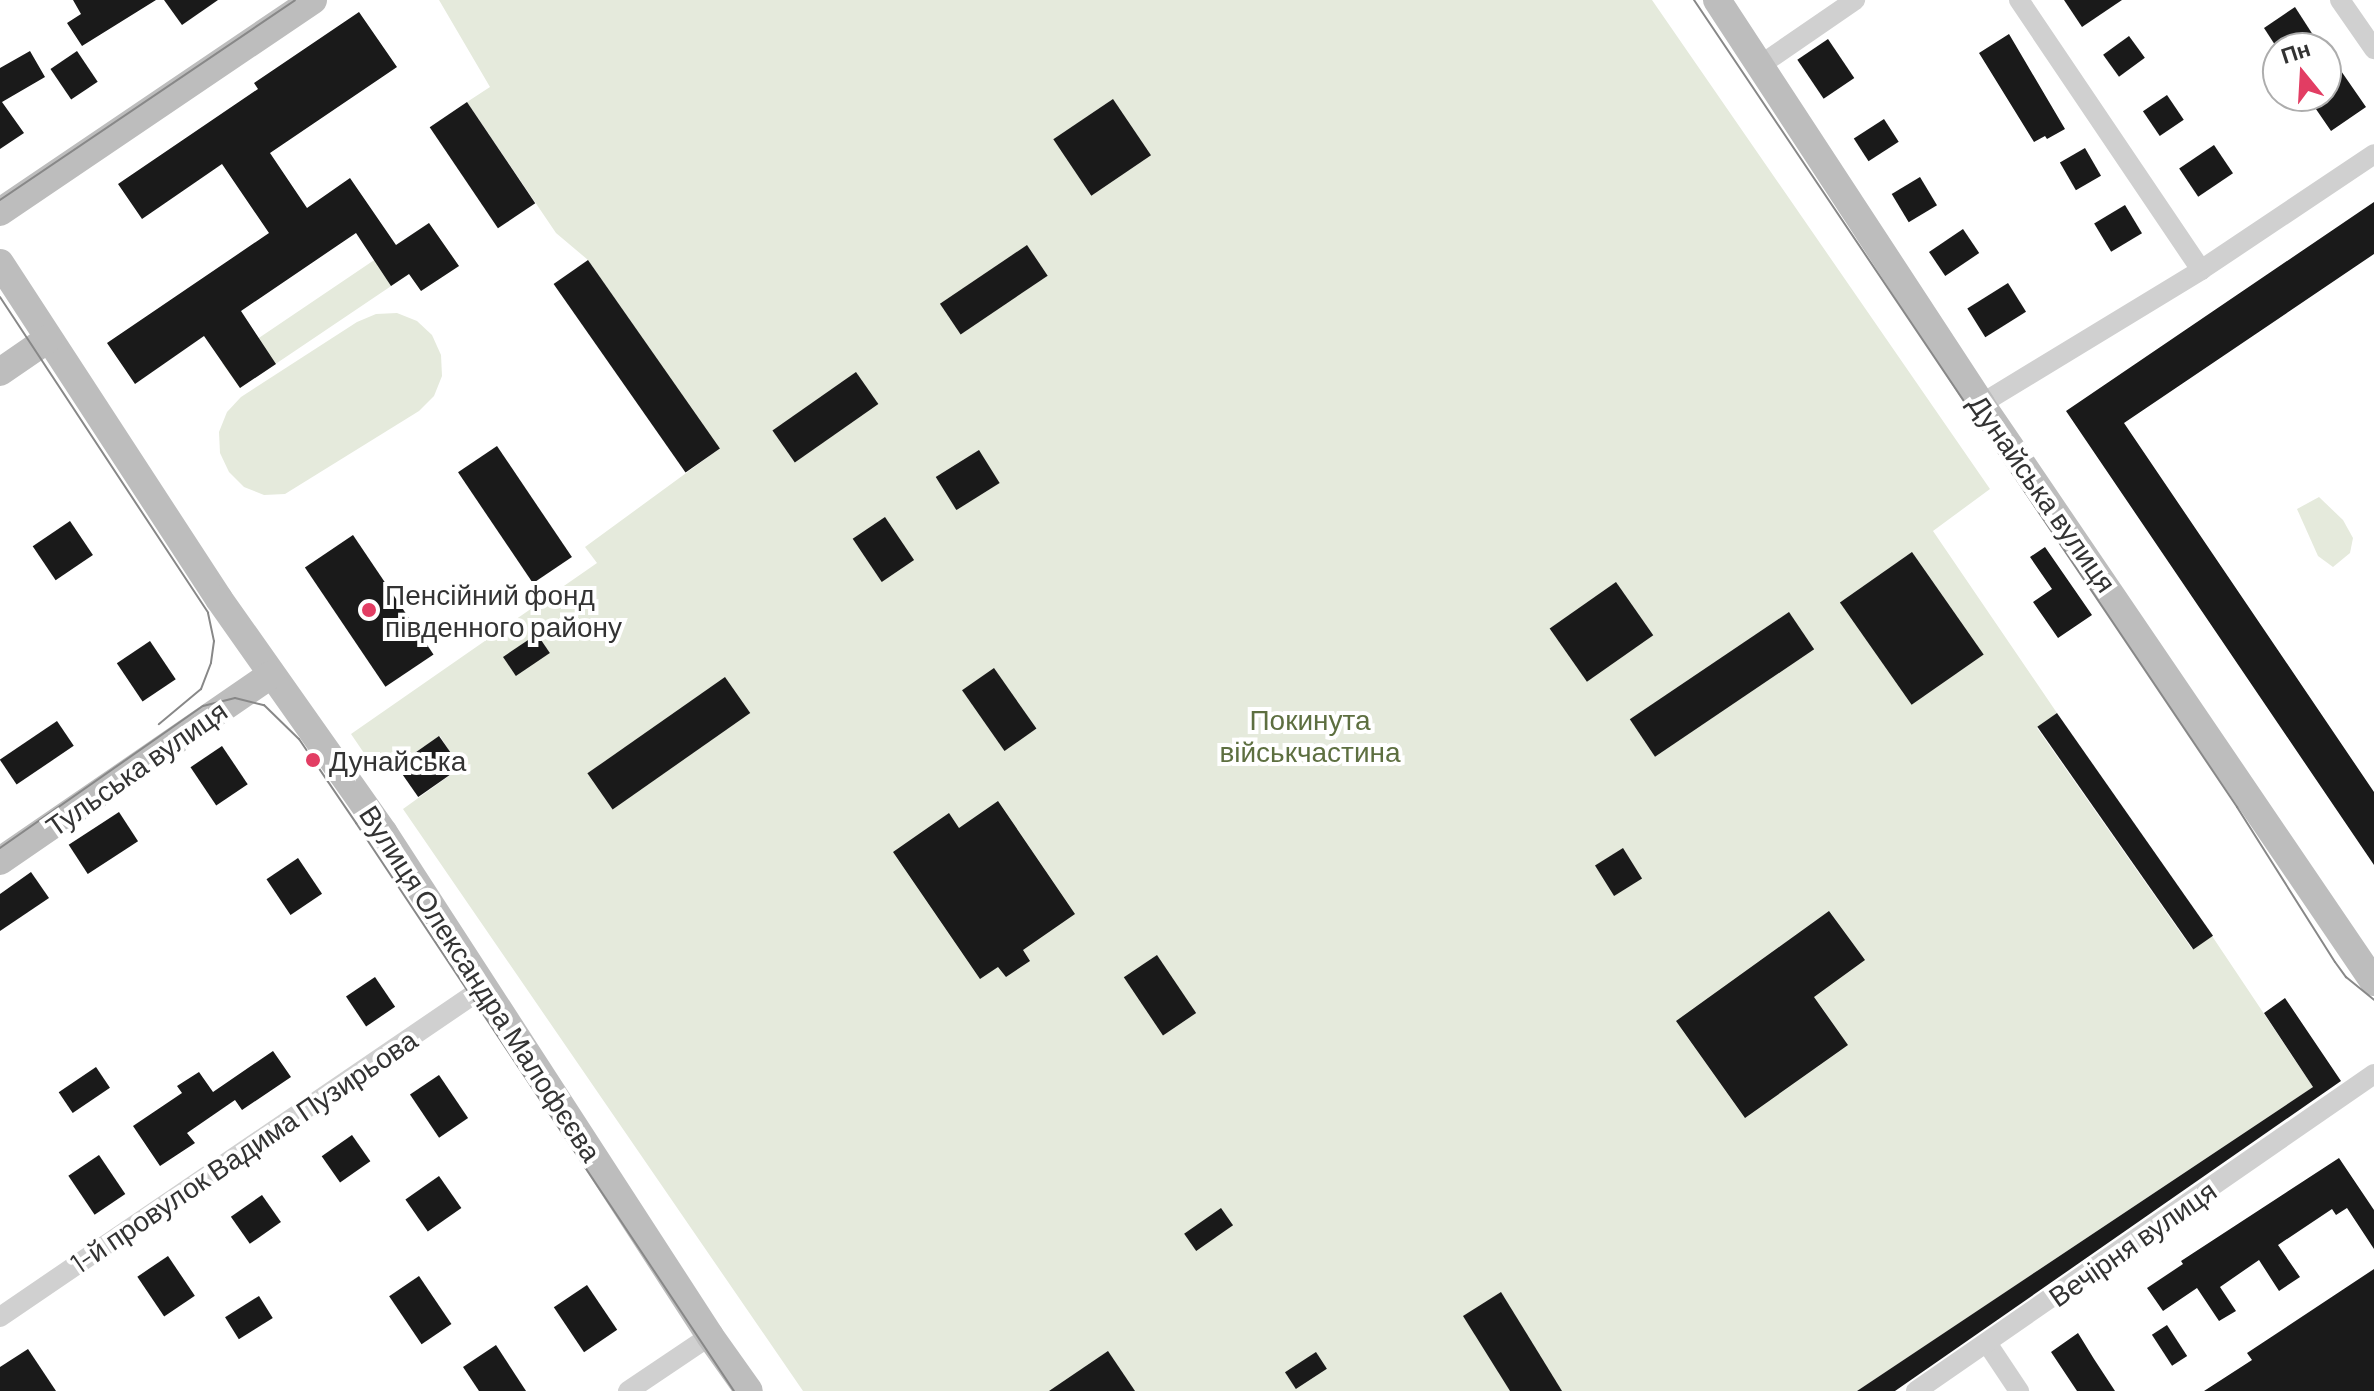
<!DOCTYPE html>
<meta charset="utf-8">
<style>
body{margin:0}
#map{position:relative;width:2374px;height:1391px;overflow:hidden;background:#fff;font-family:Barlow,sans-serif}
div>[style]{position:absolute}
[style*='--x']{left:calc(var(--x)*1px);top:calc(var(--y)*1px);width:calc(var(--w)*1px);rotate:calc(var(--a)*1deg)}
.green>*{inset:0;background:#e5eadc}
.building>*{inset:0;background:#1a1a1a;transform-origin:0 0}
.street>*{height:20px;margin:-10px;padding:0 10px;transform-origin:10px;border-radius:10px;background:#d0d0d0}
.secondary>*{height:28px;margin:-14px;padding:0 14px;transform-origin:14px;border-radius:14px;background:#bdbdbd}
.tram>*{height:2px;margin:-1px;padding:0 1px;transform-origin:1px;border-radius:1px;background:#888}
.dots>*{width:22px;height:22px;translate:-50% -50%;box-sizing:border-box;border:4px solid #fff;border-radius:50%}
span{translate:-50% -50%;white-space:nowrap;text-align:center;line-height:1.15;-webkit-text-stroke:8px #fff;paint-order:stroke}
.street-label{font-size:28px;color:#333}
.poi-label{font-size:28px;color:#333}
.left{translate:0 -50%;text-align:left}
.park-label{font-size:28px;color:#5d6f40}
.north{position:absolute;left:2262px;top:32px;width:80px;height:80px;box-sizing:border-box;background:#fff;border:2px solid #adadad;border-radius:50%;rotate:342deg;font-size:22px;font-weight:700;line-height:32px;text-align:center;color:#333}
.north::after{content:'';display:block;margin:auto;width:28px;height:36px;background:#e23d63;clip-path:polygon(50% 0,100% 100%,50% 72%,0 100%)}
</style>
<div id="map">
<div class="green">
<i style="clip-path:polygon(439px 0,1652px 0,1990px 489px,1933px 531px,2057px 713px,2037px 728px,2192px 949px,2212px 936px,2313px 1087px,1857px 1391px,803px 1391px,403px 809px,460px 768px,440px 736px,396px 765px,389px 754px,368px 759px,351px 734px,597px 563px,585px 547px,719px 449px,588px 260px,556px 233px,467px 102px,490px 87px)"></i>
<i style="clip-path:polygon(429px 223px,459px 266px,421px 291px,409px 274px,240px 388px,222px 363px)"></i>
<i style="clip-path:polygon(397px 313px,417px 321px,432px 335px,441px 355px,442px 376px,434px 396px,419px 411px,285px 494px,264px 495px,244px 487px,229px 472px,220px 453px,219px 432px,227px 412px,241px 397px,357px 322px,376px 314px)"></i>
<i style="clip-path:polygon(2319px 497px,2343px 520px,2353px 538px,2350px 553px,2333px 567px,2318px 556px,2297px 509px)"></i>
</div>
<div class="building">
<i style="clip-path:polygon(73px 0,156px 0,82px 46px,67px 23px,81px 14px)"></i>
<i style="clip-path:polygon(164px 0,218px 0,182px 25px)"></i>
<i style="clip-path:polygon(2064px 0,2122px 0,2082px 27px)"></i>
<i style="clip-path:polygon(2295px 7px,2315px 38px,2300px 48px,2277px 48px,2264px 28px)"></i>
<i style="clip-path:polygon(359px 12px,397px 67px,270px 153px,307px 208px,350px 178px,396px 245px,429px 223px,459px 266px,421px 291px,409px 274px,391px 286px,356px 233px,241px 311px,276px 364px,240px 388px,204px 336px,135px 384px,107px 343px,269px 233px,222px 164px,142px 219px,118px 184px,258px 89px,254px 83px)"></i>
<i style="clip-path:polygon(2009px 34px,2065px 129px,2047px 139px,2045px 136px,2034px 142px,1979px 53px)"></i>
<i style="left:2129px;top:36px;width:27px;height:32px;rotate:54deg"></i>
<i style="left:1828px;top:39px;width:47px;height:37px;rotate:56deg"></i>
<i style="clip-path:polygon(30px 51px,45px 77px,2px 102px,24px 133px,0 149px,0 68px)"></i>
<i style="left:77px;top:51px;width:37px;height:32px;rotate:56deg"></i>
<i style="clip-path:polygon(2339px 68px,2366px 107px,2331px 131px,2307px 96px,2326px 96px,2326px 77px)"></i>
<i style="left:2167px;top:95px;width:30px;height:29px;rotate:56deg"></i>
<i style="left:1113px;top:99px;width:68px;height:72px;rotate:56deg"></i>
<i style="left:467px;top:102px;width:122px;height:45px;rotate:56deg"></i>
<i style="left:1884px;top:119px;width:27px;height:36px;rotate:57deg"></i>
<i style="left:2214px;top:145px;width:34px;height:42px;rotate:56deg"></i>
<i style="left:2085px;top:148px;width:32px;height:29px;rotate:60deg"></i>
<i style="left:1920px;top:177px;width:33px;height:33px;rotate:59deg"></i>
<i style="clip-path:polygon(2374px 202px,2374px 254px,2124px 423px,2374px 792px,2374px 865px,2066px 411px)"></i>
<i style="left:2125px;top:205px;width:33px;height:36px;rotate:59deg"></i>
<i style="left:1963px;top:229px;width:29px;height:41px;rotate:56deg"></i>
<i style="left:1027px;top:245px;width:37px;height:105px;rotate:56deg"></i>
<i style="left:588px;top:260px;width:230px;height:42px;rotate:55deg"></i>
<i style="left:2008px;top:283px;width:34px;height:48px;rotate:58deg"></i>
<i style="left:856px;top:372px;width:39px;height:102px;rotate:55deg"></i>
<i style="left:497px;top:446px;width:134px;height:47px;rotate:56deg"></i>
<i style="left:979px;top:450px;width:39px;height:51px;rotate:58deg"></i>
<i style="left:885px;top:517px;width:52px;height:39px;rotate:56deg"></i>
<i style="left:70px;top:521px;width:41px;height:45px;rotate:56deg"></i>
<i style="left:353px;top:535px;width:144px;height:58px;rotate:56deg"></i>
<i style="clip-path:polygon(2045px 547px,2092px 615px,2058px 638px,2033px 602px,2052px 589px,2030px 557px)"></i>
<i style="left:1912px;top:552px;width:125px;height:88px;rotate:55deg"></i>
<i style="left:1616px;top:582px;width:65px;height:81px;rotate:55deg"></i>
<i style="left:1789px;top:612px;width:45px;height:192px;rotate:56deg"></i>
<i style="left:537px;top:634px;width:23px;height:41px;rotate:56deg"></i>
<i style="left:150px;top:641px;width:46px;height:40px;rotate:56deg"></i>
<i style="left:994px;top:668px;width:74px;height:39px;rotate:55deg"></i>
<i style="left:725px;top:677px;width:44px;height:168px;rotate:55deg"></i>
<i style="left:2057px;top:713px;width:272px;height:24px;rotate:55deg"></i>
<i style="left:57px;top:721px;width:30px;height:69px;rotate:56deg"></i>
<i style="left:439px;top:736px;width:38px;height:52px;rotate:55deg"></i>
<i style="left:222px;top:746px;width:46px;height:38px;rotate:56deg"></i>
<i style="clip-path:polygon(998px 801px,1075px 914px,1023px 950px,1030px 961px,1006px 977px,998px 967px,980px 979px,893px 852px,949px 813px,959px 828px)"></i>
<i style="left:119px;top:812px;width:35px;height:60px;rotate:57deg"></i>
<i style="left:1623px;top:848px;width:36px;height:33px;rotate:58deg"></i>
<i style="left:298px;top:858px;width:43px;height:38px;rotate:56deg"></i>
<i style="clip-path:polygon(31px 872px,49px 898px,0 931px,0 894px)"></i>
<i style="clip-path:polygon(1829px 911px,1865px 960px,1814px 997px,1848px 1045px,1745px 1118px,1676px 1021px)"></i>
<i style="left:1157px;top:955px;width:70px;height:40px;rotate:56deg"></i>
<i style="left:375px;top:977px;width:36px;height:35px;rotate:56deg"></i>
<i style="clip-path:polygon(2285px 998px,2341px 1081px,1895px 1391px,1857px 1391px,2313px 1087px,2264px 1013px)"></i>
<i style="clip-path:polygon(273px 1051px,291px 1077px,242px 1110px,235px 1100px,187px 1133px,195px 1143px,160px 1166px,133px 1126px,182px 1093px,177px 1086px,199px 1072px,213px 1092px)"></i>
<i style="left:96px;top:1067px;width:25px;height:45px;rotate:56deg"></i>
<i style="left:439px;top:1075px;width:52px;height:35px;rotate:56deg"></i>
<i style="left:352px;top:1135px;width:32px;height:37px;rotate:55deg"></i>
<i style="left:99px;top:1155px;width:47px;height:37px;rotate:56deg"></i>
<i style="clip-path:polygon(2339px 1158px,2374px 1210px,2374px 1249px,2347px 1208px,2336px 1215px,2332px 1209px,2278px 1245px,2300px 1277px,2279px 1291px,2259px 1260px,2220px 1287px,2236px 1311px,2219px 1321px,2197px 1288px,2163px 1311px,2147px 1288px,2183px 1264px,2181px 1261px)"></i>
<i style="left:439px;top:1176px;width:39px;height:41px;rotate:55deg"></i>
<i style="left:262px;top:1195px;width:33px;height:38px;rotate:55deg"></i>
<i style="left:1221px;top:1208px;width:21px;height:45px;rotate:55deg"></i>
<i style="left:168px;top:1256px;width:48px;height:37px;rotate:56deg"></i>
<i style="clip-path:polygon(2374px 1269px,2374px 1391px,2204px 1391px,2252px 1360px,2247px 1353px)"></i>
<i style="left:419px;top:1276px;width:58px;height:36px;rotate:56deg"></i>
<i style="left:587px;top:1285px;width:54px;height:40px;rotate:56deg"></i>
<i style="clip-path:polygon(1501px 1292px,1562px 1391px,1510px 1391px,1463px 1316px)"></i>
<i style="left:259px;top:1296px;width:26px;height:40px;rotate:58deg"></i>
<i style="left:2167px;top:1325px;width:37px;height:18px;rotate:57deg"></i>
<i style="clip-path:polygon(2078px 1333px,2094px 1359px,2115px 1391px,2077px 1391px,2051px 1352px)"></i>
<i style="clip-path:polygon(496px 1345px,526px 1391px,479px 1391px,463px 1367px)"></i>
<i style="clip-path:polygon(28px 1349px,56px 1391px,0 1391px,0 1367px)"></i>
<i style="clip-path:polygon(1108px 1351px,1135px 1391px,1049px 1391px)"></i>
<i style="left:1316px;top:1352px;width:20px;height:37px;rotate:57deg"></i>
</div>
<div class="street">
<i style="--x:2019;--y:0;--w:326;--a:56"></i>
<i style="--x:2340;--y:0;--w:60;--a:55.2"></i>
<i style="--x:1762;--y:64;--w:113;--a:-34.5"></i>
<i style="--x:1981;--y:404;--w:258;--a:-31.3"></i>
<i style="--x:2201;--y:270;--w:208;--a:-33.8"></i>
<i style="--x:0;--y:1317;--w:588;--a:-34.26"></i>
<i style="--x:1987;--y:1343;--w:58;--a:56.3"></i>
<i style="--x:628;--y:1391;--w:99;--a:-33.9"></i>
<i style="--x:1916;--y:1391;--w:557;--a:-34.69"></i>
</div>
<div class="secondary">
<i style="--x:1717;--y:0;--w:483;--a:56.8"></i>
<i style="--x:1981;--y:404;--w:699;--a:55.79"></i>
<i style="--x:0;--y:212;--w:378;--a:-34.1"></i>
<i style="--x:0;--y:263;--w:401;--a:56.9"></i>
<i style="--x:219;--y:599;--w:286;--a:54.8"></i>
<i style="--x:384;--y:833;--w:599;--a:57.05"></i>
<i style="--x:710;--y:1336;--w:67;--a:54.7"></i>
<i style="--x:0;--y:372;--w:58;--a:-34.5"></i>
<i style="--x:0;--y:861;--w:329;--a:-34.5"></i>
</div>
<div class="tram">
<i style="--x:1694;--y:0;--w:973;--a:56.06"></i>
<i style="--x:2237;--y:807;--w:183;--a:57.7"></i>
<i style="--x:2335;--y:962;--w:19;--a:54"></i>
<i style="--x:2346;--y:977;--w:36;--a:39"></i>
<i style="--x:0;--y:200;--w:356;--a:-34.1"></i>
<i style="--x:0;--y:297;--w:378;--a:56.6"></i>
<i style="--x:208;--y:613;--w:29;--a:78"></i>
<i style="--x:214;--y:641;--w:22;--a:98"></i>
<i style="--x:211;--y:663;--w:28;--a:111"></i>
<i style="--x:201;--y:689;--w:55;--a:140.2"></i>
<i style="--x:0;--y:848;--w:248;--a:-35"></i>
<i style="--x:203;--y:706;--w:33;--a:-14"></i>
<i style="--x:235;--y:698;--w:30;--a:14"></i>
<i style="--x:264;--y:705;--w:49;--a:44.2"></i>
<i style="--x:299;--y:739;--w:102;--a:55.8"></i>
<i style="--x:356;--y:823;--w:682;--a:56.36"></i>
</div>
<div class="dots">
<i style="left:369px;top:610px;background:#e23d63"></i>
<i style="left:313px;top:760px;background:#e23d63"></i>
</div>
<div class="street-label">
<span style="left:2043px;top:493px;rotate:55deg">Дунайська вулиця</span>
<span style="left:136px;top:768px;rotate:-35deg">Тульська вулиця</span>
<span style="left:481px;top:983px;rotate:57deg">Вулиця Олександра Малофєєва</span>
<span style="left:243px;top:1151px;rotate:-34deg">1-й провулок Вадима Пузирьова</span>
<span style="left:2132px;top:1243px;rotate:-35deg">Вечірня вулиця</span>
</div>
<div class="poi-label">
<span class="left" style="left:385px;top:610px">Пенсійний фонд<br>південного району</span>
<span class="left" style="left:329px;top:760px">Дунайська</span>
</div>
<div class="park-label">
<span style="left:1310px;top:735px">Покинута<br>військчастина</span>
</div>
<div class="north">Пн</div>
</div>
